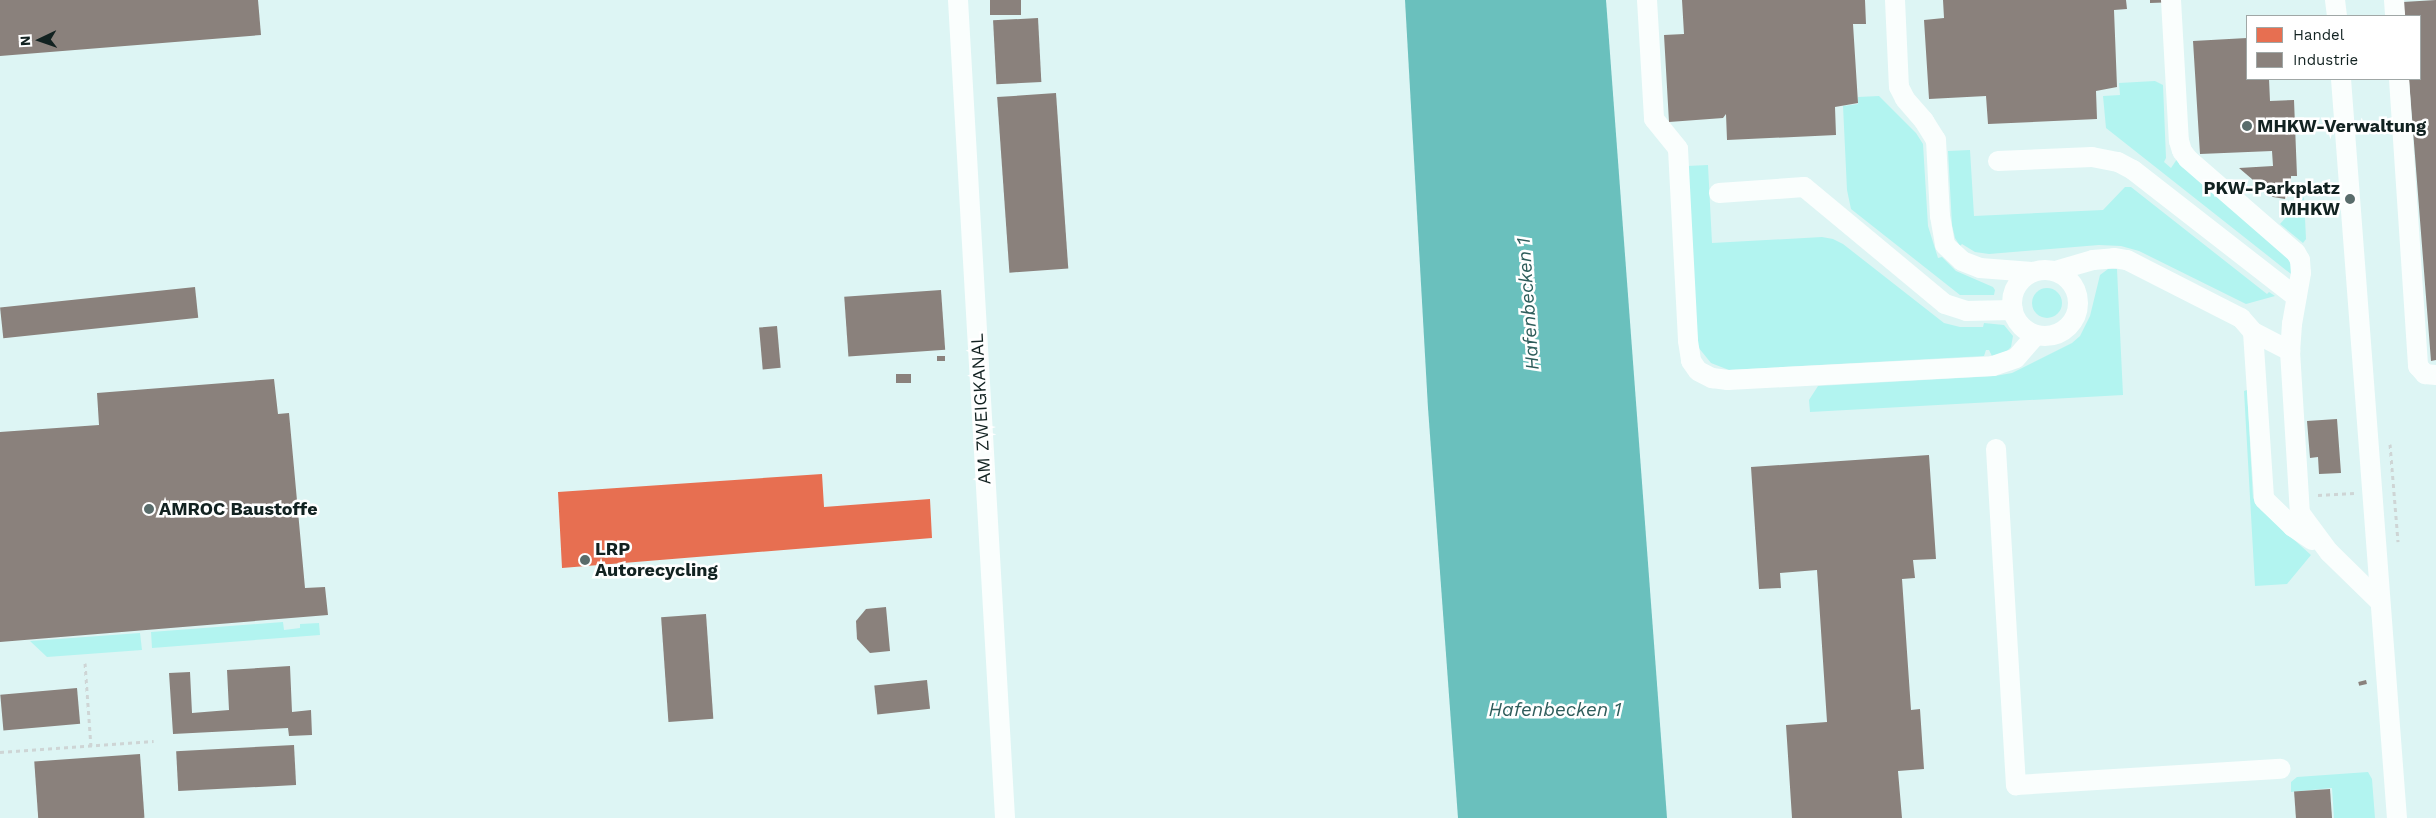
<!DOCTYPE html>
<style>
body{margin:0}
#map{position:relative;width:2436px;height:818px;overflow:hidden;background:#ddf5f4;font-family:"Work Sans",sans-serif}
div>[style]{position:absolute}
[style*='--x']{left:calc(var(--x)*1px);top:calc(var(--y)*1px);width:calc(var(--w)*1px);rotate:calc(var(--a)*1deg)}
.green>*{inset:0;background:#b2f4f0}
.round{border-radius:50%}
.water>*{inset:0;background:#6ac0bd}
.shops>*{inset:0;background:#e76f51}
.industry>*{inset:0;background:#8a817c;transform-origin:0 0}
.path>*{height:3px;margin-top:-1.5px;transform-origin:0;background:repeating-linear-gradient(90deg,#ced5d5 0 4px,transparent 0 8px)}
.minor>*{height:20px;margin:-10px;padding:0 10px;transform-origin:10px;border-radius:10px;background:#fafefd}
.minor>.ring{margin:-10px;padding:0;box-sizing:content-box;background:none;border:20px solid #fafefd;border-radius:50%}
.dots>*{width:14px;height:14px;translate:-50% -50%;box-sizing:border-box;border:2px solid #fff;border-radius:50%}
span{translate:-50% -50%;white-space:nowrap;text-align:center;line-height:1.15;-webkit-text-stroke:5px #fff;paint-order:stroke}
.poi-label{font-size:18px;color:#122221;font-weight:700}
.left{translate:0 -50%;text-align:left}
.right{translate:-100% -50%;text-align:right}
.street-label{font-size:18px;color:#122221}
.water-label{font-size:19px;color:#2e5d5b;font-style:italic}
.legend{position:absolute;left:2246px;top:15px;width:175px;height:65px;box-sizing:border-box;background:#fff;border:1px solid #a0a7a6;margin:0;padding:6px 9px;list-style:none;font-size:15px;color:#122221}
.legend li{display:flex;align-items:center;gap:10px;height:25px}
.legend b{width:25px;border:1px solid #a0a7a6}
.north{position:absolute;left:15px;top:15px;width:50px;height:50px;-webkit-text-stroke:4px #fff;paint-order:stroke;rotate:267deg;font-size:14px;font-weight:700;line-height:20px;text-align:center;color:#122221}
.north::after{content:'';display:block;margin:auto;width:18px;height:22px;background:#122221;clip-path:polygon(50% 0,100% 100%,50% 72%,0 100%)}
</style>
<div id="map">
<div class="green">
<i style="clip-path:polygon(2155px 81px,2163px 85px,2166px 158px,2164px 162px,2171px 168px,2177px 159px,2292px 262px,2291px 274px,2106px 128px,2103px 96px,2120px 95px,2119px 83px)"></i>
<i style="clip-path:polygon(1879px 96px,1916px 133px,1923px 144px,1928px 226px,1938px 258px,1942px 257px,1956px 271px,1993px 287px,1995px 290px,1994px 295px,1960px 295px,1851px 209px,1847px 190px,1843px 106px,1858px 104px,1858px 97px)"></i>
<i style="clip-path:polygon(1970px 150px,1974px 216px,2103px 210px,2125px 187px,2131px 187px,2267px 294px,2269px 292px,2275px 296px,2246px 304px,2139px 251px,2121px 246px,2099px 245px,1989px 254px,1975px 252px,1962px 244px,1960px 246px,1955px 238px,1952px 225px,1948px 151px)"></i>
<i style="clip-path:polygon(1708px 165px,1712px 243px,1822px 237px,1833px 239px,1843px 244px,1944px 323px,1960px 327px,1983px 327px,1984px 323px,2004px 325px,2013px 336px,2011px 347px,2007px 351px,1996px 355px,1992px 356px,1989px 350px,1986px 350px,1984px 356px,1729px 370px,1711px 363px,1698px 347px,1687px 166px)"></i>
<i style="clip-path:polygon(2304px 197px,2306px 239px,2303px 243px,2280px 224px)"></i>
<i style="clip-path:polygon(2108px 269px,2117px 269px,2123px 395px,1810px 412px,1809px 400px,1818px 386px,1995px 376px,2012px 373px,2072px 343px,2080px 336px,2090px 316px,2100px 275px)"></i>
<i class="round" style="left:2032px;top:288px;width:30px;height:30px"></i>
<i style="clip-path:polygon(2247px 390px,2253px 498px,2261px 510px,2311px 555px,2287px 584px,2255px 586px,2244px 391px)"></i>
<i style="clip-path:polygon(283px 622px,284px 630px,300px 628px,300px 624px,319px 623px,320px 635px,152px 648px,151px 632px)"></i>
<i style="clip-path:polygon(140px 633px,142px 650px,47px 657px,30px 641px)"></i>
<i style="clip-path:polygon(2368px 772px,2372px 779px,2375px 818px,2334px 818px,2332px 788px,2291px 792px,2291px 782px,2297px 777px)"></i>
</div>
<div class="water">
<i style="clip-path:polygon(1405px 0,1606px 0,1667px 818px,1458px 818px,1428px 408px)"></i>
</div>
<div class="shops">
<i style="clip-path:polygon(822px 474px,824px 507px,930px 499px,932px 538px,562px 568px,558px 492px)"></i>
</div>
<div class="industry">
<i style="clip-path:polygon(0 0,258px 0,261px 35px,0 56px)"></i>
<i style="left:990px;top:0;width:31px;height:15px"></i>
<i style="clip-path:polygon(1682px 0,1865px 0,1866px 24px,1853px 24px,1858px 103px,1835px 107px,1836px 135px,1727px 140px,1726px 114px,1723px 118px,1669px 122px,1664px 35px,1684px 34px)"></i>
<i style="clip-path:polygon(1943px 0,2126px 0,2127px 9px,2114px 10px,2117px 87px,2096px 91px,2097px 119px,1988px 124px,1986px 96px,1929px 99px,1924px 20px,1944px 18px)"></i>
<i style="clip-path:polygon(2150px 0,2178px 0,2178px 2px,2150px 3px)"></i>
<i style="clip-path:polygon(2436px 0,2436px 360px,2431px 361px,2409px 79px,2420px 79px,2420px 16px,2405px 16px,2403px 2px)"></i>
<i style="left:1038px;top:18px;width:64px;height:45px;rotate:87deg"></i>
<i style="clip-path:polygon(2247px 38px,2247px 79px,2269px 79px,2270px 101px,2294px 100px,2297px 176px,2291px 176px,2291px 193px,2285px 199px,2273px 197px,2239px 168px,2273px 166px,2272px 151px,2200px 154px,2193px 41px)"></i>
<i style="left:1056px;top:93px;width:176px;height:59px;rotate:86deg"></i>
<i style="left:195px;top:287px;width:31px;height:196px;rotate:84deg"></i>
<i style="left:941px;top:290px;width:60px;height:97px;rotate:86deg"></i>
<i style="left:777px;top:326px;width:42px;height:18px;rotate:85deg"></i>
<i style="left:937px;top:356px;width:8px;height:5px"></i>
<i style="left:896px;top:374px;width:15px;height:9px"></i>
<i style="clip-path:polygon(274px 379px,278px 414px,289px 413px,305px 588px,325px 587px,328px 615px,0 642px,0 432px,99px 425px,97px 393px)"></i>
<i style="clip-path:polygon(2337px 419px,2341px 473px,2319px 474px,2318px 457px,2310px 458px,2307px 421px)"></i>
<i style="clip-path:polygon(1929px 455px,1936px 559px,1913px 560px,1915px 578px,1902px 579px,1911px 710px,1920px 709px,1924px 769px,1898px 771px,1902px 818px,1792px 818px,1786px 725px,1827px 722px,1817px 570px,1780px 573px,1781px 588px,1759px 589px,1751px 467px)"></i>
<i style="clip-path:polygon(886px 607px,890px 651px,870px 653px,857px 639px,856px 621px,866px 609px)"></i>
<i style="left:706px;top:614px;width:105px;height:45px;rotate:86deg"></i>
<i style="clip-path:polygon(290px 666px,292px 712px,311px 710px,312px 735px,289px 736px,288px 728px,173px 734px,169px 673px,190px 672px,192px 713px,229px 710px,227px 670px)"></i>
<i style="left:927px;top:680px;width:29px;height:53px;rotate:84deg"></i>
<i style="left:2366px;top:680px;width:4px;height:8px;rotate:76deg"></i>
<i style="left:77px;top:688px;width:36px;height:77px;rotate:85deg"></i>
<i style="left:294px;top:745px;width:40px;height:118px;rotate:87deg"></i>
<i style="left:140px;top:754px;width:64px;height:106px;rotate:86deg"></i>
<i style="left:2330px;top:789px;width:29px;height:36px;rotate:86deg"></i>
</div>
<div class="path">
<i style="--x:2390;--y:444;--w:98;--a:85.3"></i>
<i style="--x:2318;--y:495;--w:36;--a:-3"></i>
<i style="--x:85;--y:663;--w:83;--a:85.9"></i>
<i style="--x:0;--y:752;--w:154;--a:-4.1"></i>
</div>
<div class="minor">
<i style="--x:958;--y:0;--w:819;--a:86.71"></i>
<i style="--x:1647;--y:0;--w:119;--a:86.6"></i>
<i style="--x:1654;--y:119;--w:38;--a:51"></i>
<i style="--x:1678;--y:149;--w:192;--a:87"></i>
<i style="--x:1688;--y:341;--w:20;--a:81"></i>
<i style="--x:1691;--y:361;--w:12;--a:55"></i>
<i style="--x:1698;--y:371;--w:16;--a:27"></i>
<i style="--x:1712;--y:378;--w:16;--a:7"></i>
<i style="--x:1728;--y:380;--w:265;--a:-3"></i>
<i style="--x:1993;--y:366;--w:24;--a:-19"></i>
<i style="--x:2016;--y:358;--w:30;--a:-49"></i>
<i style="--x:1895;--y:0;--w:87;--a:87.4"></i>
<i style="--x:1899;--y:87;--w:13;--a:63"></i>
<i style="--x:1905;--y:99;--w:29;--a:49"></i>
<i style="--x:1924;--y:121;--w:22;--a:58"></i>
<i style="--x:1936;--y:140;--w:76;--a:87"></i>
<i style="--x:1940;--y:216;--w:29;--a:80"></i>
<i style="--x:1945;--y:245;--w:23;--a:43"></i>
<i style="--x:1962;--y:261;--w:19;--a:21"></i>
<i style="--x:1980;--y:268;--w:52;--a:4.4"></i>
<i style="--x:2171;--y:0;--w:141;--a:86.8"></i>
<i style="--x:2179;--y:141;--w:10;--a:73"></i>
<i style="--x:2182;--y:151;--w:10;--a:53"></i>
<i style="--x:2188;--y:159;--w:143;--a:41"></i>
<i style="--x:2296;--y:253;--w:8;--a:60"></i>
<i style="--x:2300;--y:260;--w:13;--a:86"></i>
<i style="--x:2301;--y:273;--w:52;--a:100"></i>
<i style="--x:2292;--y:324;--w:27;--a:94"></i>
<i style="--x:2290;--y:351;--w:162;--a:86.5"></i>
<i style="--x:2300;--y:513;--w:49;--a:53.4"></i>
<i style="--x:2329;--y:552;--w:71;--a:44.4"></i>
<i style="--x:2335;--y:0;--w:16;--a:83"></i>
<i style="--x:2394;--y:0;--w:16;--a:86"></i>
<i style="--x:2341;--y:79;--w:741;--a:85.67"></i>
<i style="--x:2399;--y:79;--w:288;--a:86.2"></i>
<i style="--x:2418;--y:366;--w:11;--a:49"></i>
<i style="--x:2425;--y:374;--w:11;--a:5"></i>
<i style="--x:1998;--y:161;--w:94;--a:-2.4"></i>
<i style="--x:2092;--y:157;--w:26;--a:11"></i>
<i style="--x:2118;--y:162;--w:17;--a:28"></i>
<i style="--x:2133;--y:170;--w:207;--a:37.9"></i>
<i style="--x:1719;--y:193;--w:85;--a:-4"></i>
<i style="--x:1804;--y:187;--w:183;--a:39.7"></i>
<i style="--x:1945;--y:304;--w:22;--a:18"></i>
<i style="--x:1966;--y:311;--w:47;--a:-1.2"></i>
<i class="ring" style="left:2012px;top:270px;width:46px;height:46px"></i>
<i style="--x:2055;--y:271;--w:40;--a:-16"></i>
<i style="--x:2093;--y:260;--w:21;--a:-5"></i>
<i style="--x:2114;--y:258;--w:13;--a:9"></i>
<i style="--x:2127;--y:260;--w:128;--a:27"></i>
<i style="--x:2241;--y:318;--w:18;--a:49"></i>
<i style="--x:2253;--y:332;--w:42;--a:27.2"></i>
<i style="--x:2253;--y:332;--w:167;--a:86.2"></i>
<i style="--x:2264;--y:499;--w:40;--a:44"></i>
<i style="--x:2293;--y:527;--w:23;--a:34"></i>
<i style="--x:1996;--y:449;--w:337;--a:86.6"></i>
<i style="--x:2016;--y:785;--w:265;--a:-3.5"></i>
</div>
<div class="dots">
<i style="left:2247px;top:126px;background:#596c6b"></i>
<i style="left:2350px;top:199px;background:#596c6b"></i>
<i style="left:149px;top:509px;background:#596c6b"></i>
<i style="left:585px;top:560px;background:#596c6b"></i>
</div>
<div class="poi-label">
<span class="left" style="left:2257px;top:126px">MHKW-Verwaltung</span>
<span class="right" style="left:2340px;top:199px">PKW-Parkplatz<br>MHKW</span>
<span class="left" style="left:159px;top:509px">AMROC Baustoffe</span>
<span class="left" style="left:595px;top:560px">LRP<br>Autorecycling</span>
</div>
<div class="street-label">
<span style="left:981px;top:409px;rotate:-93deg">AM ZWEIGKANAL</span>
</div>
<div class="water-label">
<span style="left:1528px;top:304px;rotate:-94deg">Hafenbecken 1</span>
<span style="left:1555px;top:710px">Hafenbecken 1</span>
</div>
<ul class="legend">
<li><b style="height:14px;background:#e76f51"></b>Handel</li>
<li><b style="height:14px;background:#8a817c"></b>Industrie</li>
</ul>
<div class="north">N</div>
</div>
